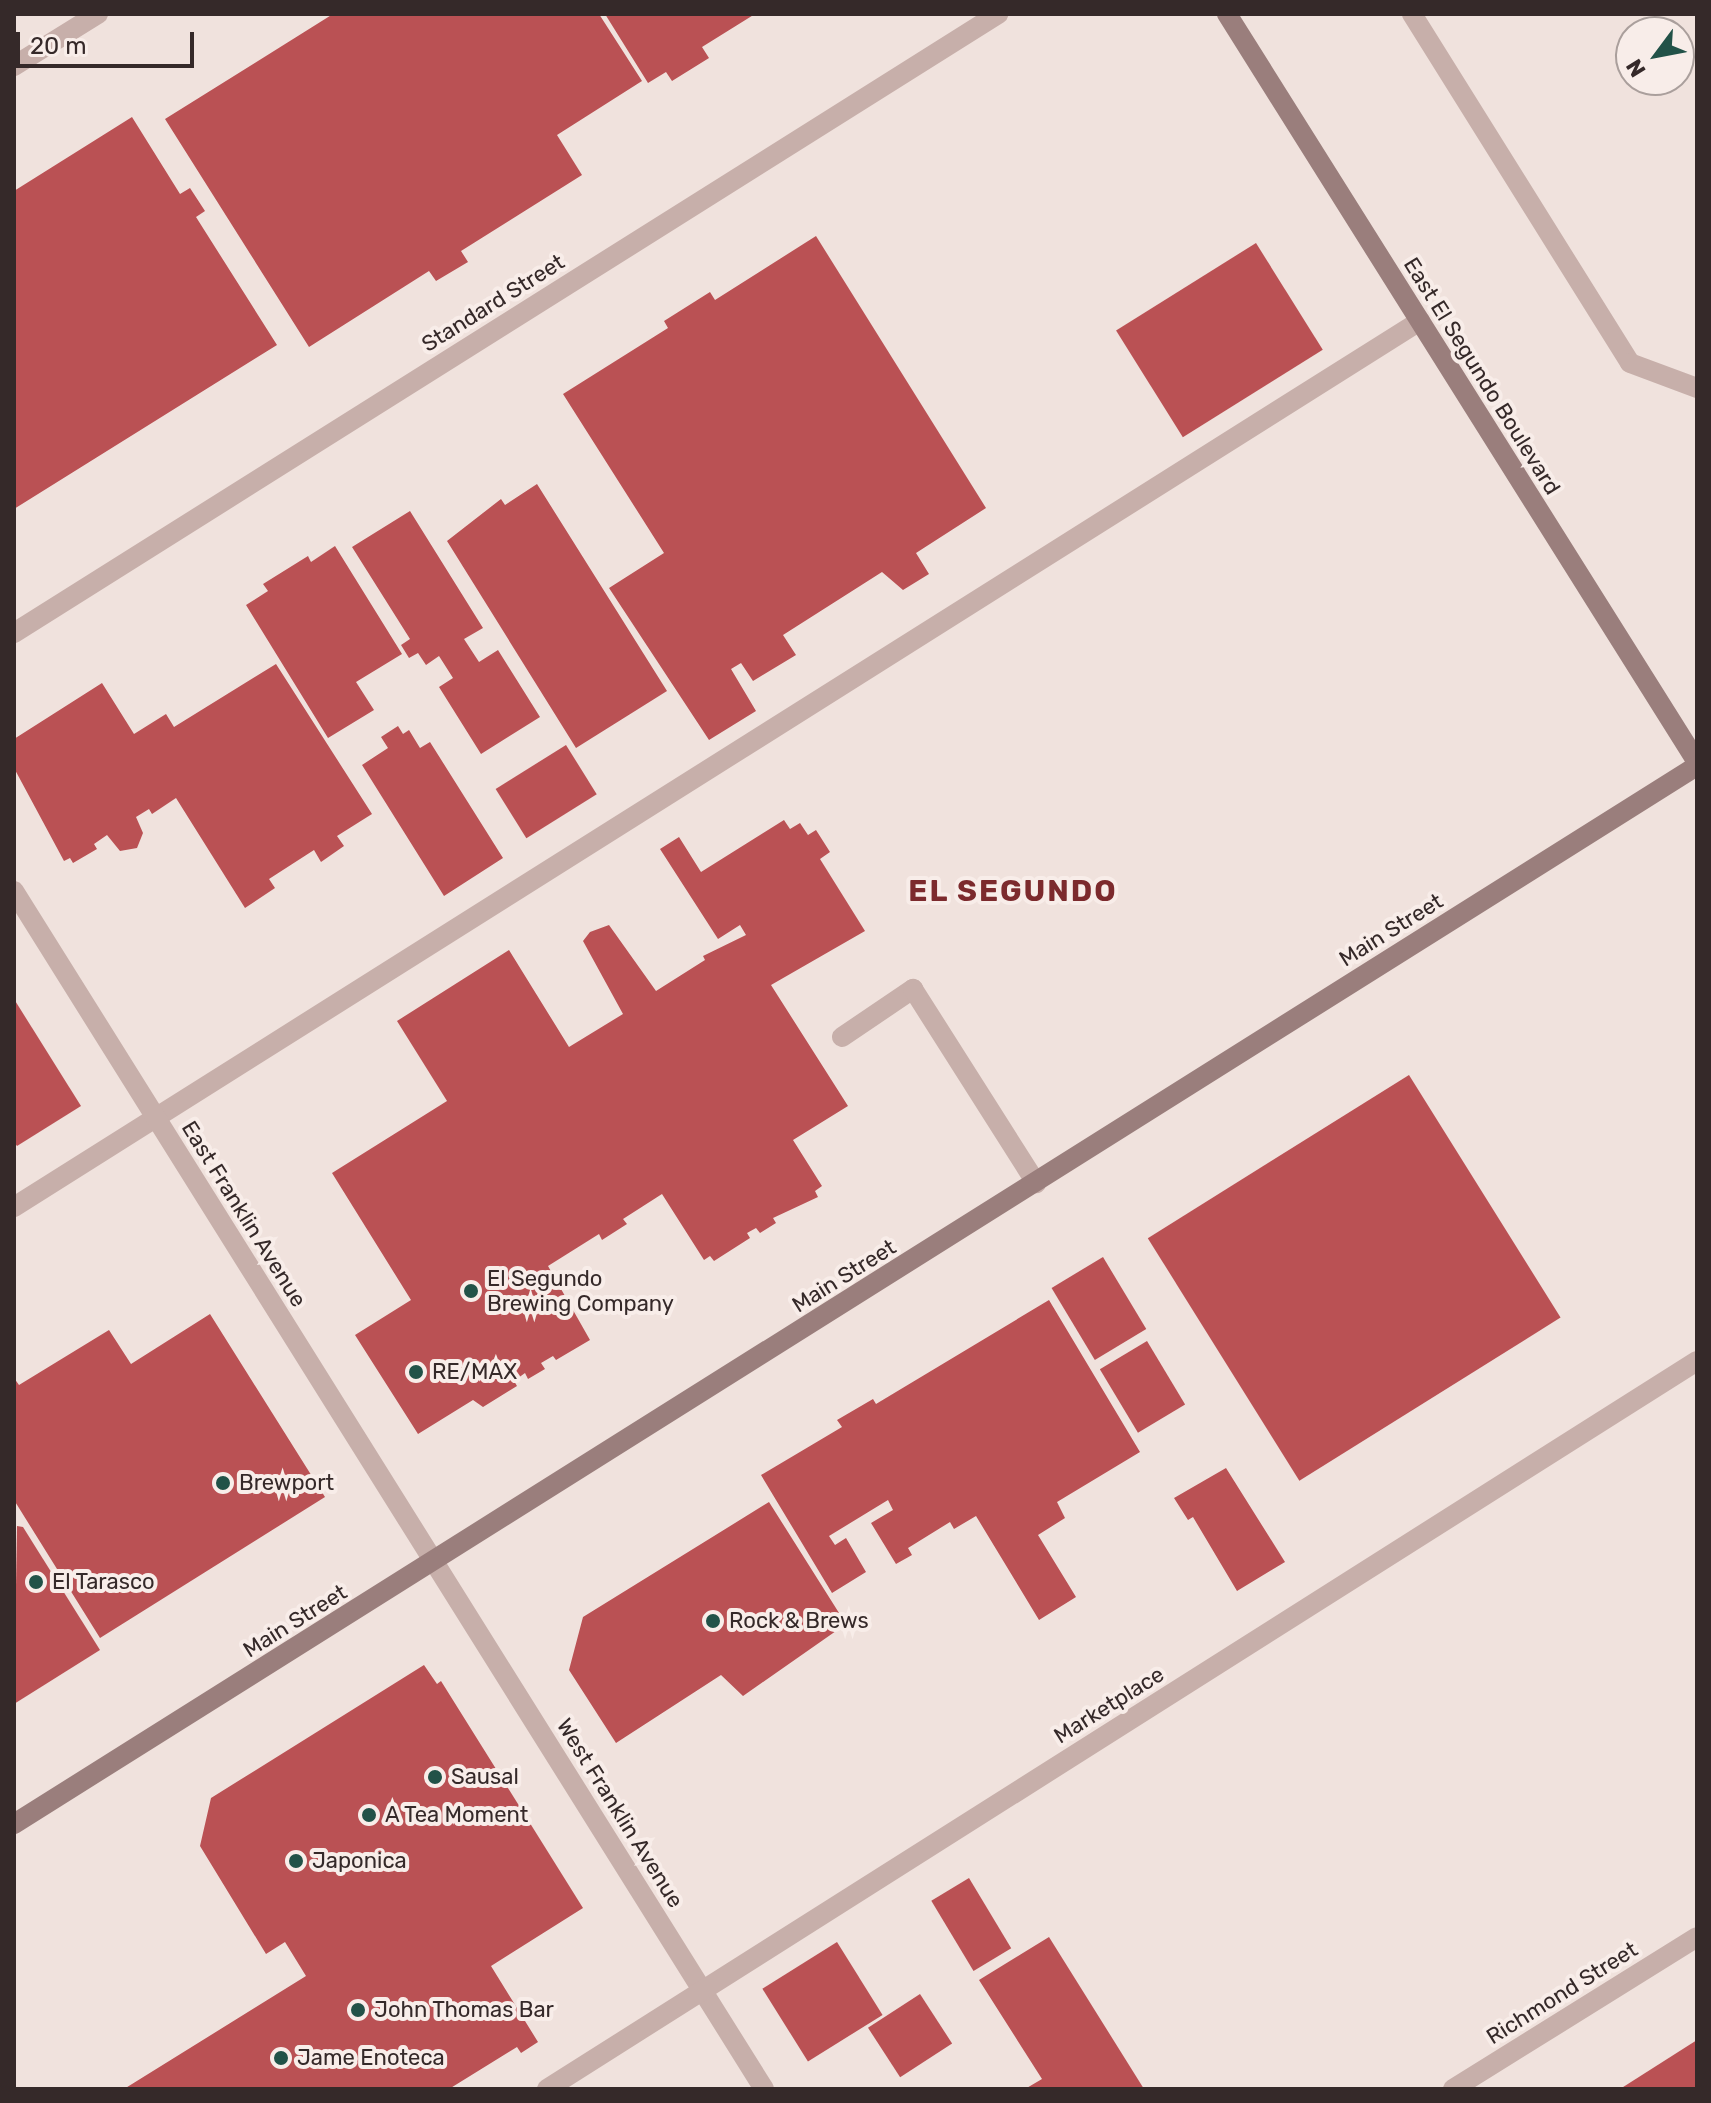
<!DOCTYPE html>
<style>
body{margin:0}
#map{position:relative;width:1711px;height:2103px;overflow:hidden;background:#f0e2dd;font-family:Rubik,sans-serif}
div>[style]{position:absolute}
[style*='--x']{left:calc(var(--x)*1px);top:calc(var(--y)*1px);width:calc(var(--w)*1px);rotate:calc(var(--a)*1deg)}
.building>*{inset:0;background:#ba5154;transform-origin:0 0}
.service>*{height:20px;margin:-10px;padding:0 10px;transform-origin:10px;border-radius:10px;background:#c7afaa}
.minor>*{height:20px;margin:-10px;padding:0 10px;transform-origin:10px;border-radius:10px;background:#c7afaa}
.secondary>*{height:20px;margin:-10px;padding:0 10px;transform-origin:10px;border-radius:10px;background:#9a7e7c}
.dots>*{width:22px;height:22px;translate:-50% -50%;box-sizing:border-box;border:4px solid #f8ede9;border-radius:50%}
span{translate:-50% -50%;white-space:nowrap;text-align:center;line-height:1.15;-webkit-text-stroke:8px #f8ede9;paint-order:stroke}
.street-label{font-size:22px;color:#352929}
.poi-label{font-size:22px;color:#352929}
.left{translate:0 -50%;text-align:left}
.district-label{font-size:30px;color:#7c2a2d;font-weight:700;letter-spacing:2px}
.frame{position:absolute;inset:0;border:16px solid #352929;pointer-events:none}
.north{position:absolute;left:1615px;top:16px;width:80px;height:80px;box-sizing:border-box;background:#f8ede9;border:2px solid #aa9f9c;border-radius:50%;rotate:238deg;font-size:22px;font-weight:700;line-height:32px;text-align:center;color:#352929}
.north::after{content:'';display:block;margin:auto;width:28px;height:36px;background:#225248;clip-path:polygon(50% 0,100% 100%,50% 72%,0 100%)}
.scale{position:absolute;left:16px;top:32px;width:178px;height:36px;box-sizing:border-box;border:4px solid #352929;border-top:0;padding-left:10px;font-size:24px;line-height:28px;white-space:nowrap;color:#352929;-webkit-text-stroke:6px #f8ede9;paint-order:stroke}
</style>
<div id="map">
<div class="building">
<i style="clip-path:polygon(333px 14px,599px 14px,642px 81px,557px 135px,582px 175px,461px 251px,468px 262px,436px 281px,429px 271px,309px 347px,165px 119px)"></i>
<i style="clip-path:polygon(605px 14px,755px 14px,702px 47px,709px 58px,672px 81px,666px 72px,648px 83px)"></i>
<i style="clip-path:polygon(132px 117px,180px 194px,190px 188px,205px 211px,196px 217px,277px 345px,14px 509px,14px 191px)"></i>
<i style="clip-path:polygon(816px 236px,986px 508px,916px 553px,929px 574px,903px 590px,882px 572px,783px 635px,796px 655px,753px 681px,741px 663px,731px 669px,756px 711px,709px 740px,609px 588px,664px 553px,563px 394px,668px 328px,664px 321px,710px 292px,715px 300px)"></i>
<i style="left:1256px;top:243px;width:126px;height:165px;rotate:58deg"></i>
<i style="clip-path:polygon(537px 484px,667px 691px,576px 748px,447px 541px,501px 499px,505px 505px)"></i>
<i style="clip-path:polygon(410px 511px,483px 628px,464px 639px,479px 662px,498px 650px,540px 717px,481px 754px,439px 687px,453px 678px,439px 656px,426px 665px,418px 653px,409px 658px,401px 645px,410px 639px,352px 547px)"></i>
<i style="clip-path:polygon(335px 546px,402px 654px,356px 682px,374px 710px,328px 738px,246px 605px,268px 591px,263px 584px,308px 556px,311px 562px)"></i>
<i style="clip-path:polygon(276px 664px,372px 814px,337px 836px,344px 846px,321px 862px,314px 850px,269px 879px,275px 888px,245px 908px,176px 798px,152px 814px,149px 809px,136px 817px,143px 833px,137px 848px,120px 851px,107px 835px,94px 844px,97px 849px,73px 863px,70px 858px,64px 861px,14px 768px,14px 739px,102px 683px,134px 734px,166px 714px,174px 727px)"></i>
<i style="clip-path:polygon(398px 726px,403px 734px,409px 730px,420px 748px,430px 742px,503px 858px,444px 896px,362px 765px,388px 748px,381px 737px)"></i>
<i style="left:566px;top:745px;width:58px;height:83px;rotate:58deg"></i>
<i style="clip-path:polygon(784px 820px,790px 829px,800px 823px,808px 835px,816px 830px,830px 852px,820px 859px,865px 931px,771px 985px,848px 1106px,793px 1140px,822px 1186px,815px 1191px,818px 1197px,773px 1218px,776px 1223px,760px 1233px,756px 1228px,747px 1233px,750px 1238px,714px 1261px,710px 1256px,704px 1260px,662px 1194px,623px 1219px,627px 1224px,602px 1240px,599px 1234px,548px 1266px,590px 1340px,556px 1360px,553px 1356px,541px 1363px,545px 1369px,528px 1379px,525px 1373px,514px 1381px,517px 1386px,483px 1407px,473px 1400px,418px 1434px,355px 1335px,411px 1300px,332px 1173px,447px 1101px,397px 1021px,509px 950px,569px 1047px,623px 1014px,583px 941px,590px 932px,609px 925px,656px 991px,705px 960px,703px 956px,746px 935px,740px 925px,718px 939px,660px 849px,679px 837px,701px 872px)"></i>
<i style="clip-path:polygon(14px 999px,81px 1106px,17px 1146px,14px 1142px)"></i>
<i style="left:1409px;top:1075px;width:286px;height:308px;rotate:58deg"></i>
<i style="left:1103px;top:1257px;width:84px;height:60px;rotate:59deg"></i>
<i style="clip-path:polygon(1049px 1300px,1140px 1452px,1057px 1502px,1065px 1518px,1038px 1535px,1076px 1597px,1039px 1620px,976px 1516px,954px 1529px,950px 1522px,908px 1548px,912px 1555px,896px 1564px,871px 1523px,893px 1510px,888px 1500px,829px 1536px,835px 1545px,846px 1538px,866px 1572px,832px 1593px,761px 1475px,842px 1427px,837px 1420px,873px 1399px,876px 1404px)"></i>
<i style="clip-path:polygon(210px 1314px,325px 1497px,100px 1638px,14px 1500px,14px 1378px,19px 1385px,109px 1330px,131px 1364px)"></i>
<i style="left:1147px;top:1341px;width:74px;height:55px;rotate:59deg"></i>
<i style="clip-path:polygon(1226px 1468px,1285px 1562px,1237px 1591px,1193px 1517px,1188px 1520px,1174px 1498px)"></i>
<i style="clip-path:polygon(769px 1502px,846px 1624px,743px 1696px,721px 1675px,616px 1743px,569px 1670px,583px 1617px)"></i>
<i style="clip-path:polygon(17px 1526px,23px 1527px,100px 1650px,14px 1704px)"></i>
<i style="clip-path:polygon(424px 1665px,437px 1684px,441px 1681px,583px 1908px,491px 1966px,538px 2042px,521px 2053px,517px 2047px,449px 2089px,124px 2089px,306px 1976px,285px 1942px,266px 1954px,200px 1846px,211px 1798px)"></i>
<i style="left:969px;top:1878px;width:82px;height:44px;rotate:59deg"></i>
<i style="clip-path:polygon(1049px 1937px,1144px 2089px,1025px 2089px,1042px 2079px,979px 1980px)"></i>
<i style="left:837px;top:1942px;width:86px;height:88px;rotate:58deg"></i>
<i style="left:920px;top:1994px;width:59px;height:62px;rotate:57deg"></i>
<i style="clip-path:polygon(1697px 2040px,1697px 2089px,1620px 2089px)"></i>
</div>
<div class="service">
<i style="--x:1412;--y:14;--w:411;--a:58"></i>
<i style="--x:1630;--y:363;--w:72;--a:20.5"></i>
<i style="--x:14;--y:66;--w:99;--a:-31.8"></i>
<i style="--x:842;--y:1037;--w:86;--a:-34.1"></i>
<i style="--x:913;--y:989;--w:230;--a:57.6"></i>
<i style="--x:14;--y:1207;--w:1662;--a:-32.22"></i>
</div>
<div class="minor">
<i style="--x:14;--y:633;--w:1163;--a:-32.17"></i>
<i style="--x:14;--y:891;--w:1413;--a:57.95"></i>
<i style="--x:547;--y:2089;--w:1361;--a:-32.34"></i>
<i style="--x:1453;--y:2089;--w:287;--a:-31.9"></i>
</div>
<div class="secondary">
<i style="--x:1227;--y:14;--w:883;--a:57.86"></i>
<i style="--x:14;--y:1824;--w:1988;--a:-32.16"></i>
</div>
<div class="dots">
<i style="left:471px;top:1291px;background:#225248"></i>
<i style="left:416px;top:1372px;background:#225248"></i>
<i style="left:223px;top:1483px;background:#225248"></i>
<i style="left:36px;top:1582px;background:#225248"></i>
<i style="left:713px;top:1621px;background:#225248"></i>
<i style="left:435px;top:1777px;background:#225248"></i>
<i style="left:369px;top:1815px;background:#225248"></i>
<i style="left:296px;top:1861px;background:#225248"></i>
<i style="left:358px;top:2010px;background:#225248"></i>
<i style="left:281px;top:2058px;background:#225248"></i>
</div>
<div class="street-label">
<span style="left:493px;top:303px;rotate:-32deg">Standard Street</span>
<span style="left:1482px;top:376px;rotate:58deg">East El Segundo Boulevard</span>
<span style="left:1391px;top:930px;rotate:-32deg">Main Street</span>
<span style="left:244px;top:1214px;rotate:58deg">East Franklin Avenue</span>
<span style="left:844px;top:1276px;rotate:-32deg">Main Street</span>
<span style="left:295px;top:1621px;rotate:-32deg">Main Street</span>
<span style="left:1109px;top:1705px;rotate:-32deg">Marketplace</span>
<span style="left:620px;top:1813px;rotate:58deg">West Franklin Avenue</span>
<span style="left:1562px;top:1993px;rotate:-32deg">Richmond Street</span>
</div>
<div class="poi-label">
<span class="left" style="left:487px;top:1291px">El Segundo<br>Brewing Company</span>
<span class="left" style="left:432px;top:1372px">RE/MAX</span>
<span class="left" style="left:239px;top:1483px">Brewport</span>
<span class="left" style="left:52px;top:1582px">El Tarasco</span>
<span class="left" style="left:729px;top:1621px">Rock &amp; Brews</span>
<span class="left" style="left:451px;top:1777px">Sausal</span>
<span class="left" style="left:385px;top:1815px">A Tea Moment</span>
<span class="left" style="left:312px;top:1861px">Japonica</span>
<span class="left" style="left:374px;top:2010px">John Thomas Bar</span>
<span class="left" style="left:297px;top:2058px">Jame Enoteca</span>
</div>
<div class="district-label">
<span style="left:1013px;top:891px">EL SEGUNDO</span>
</div>
<div class="frame"></div>
<div class="north">N</div>
<div class="scale">20 m</div>
</div>
